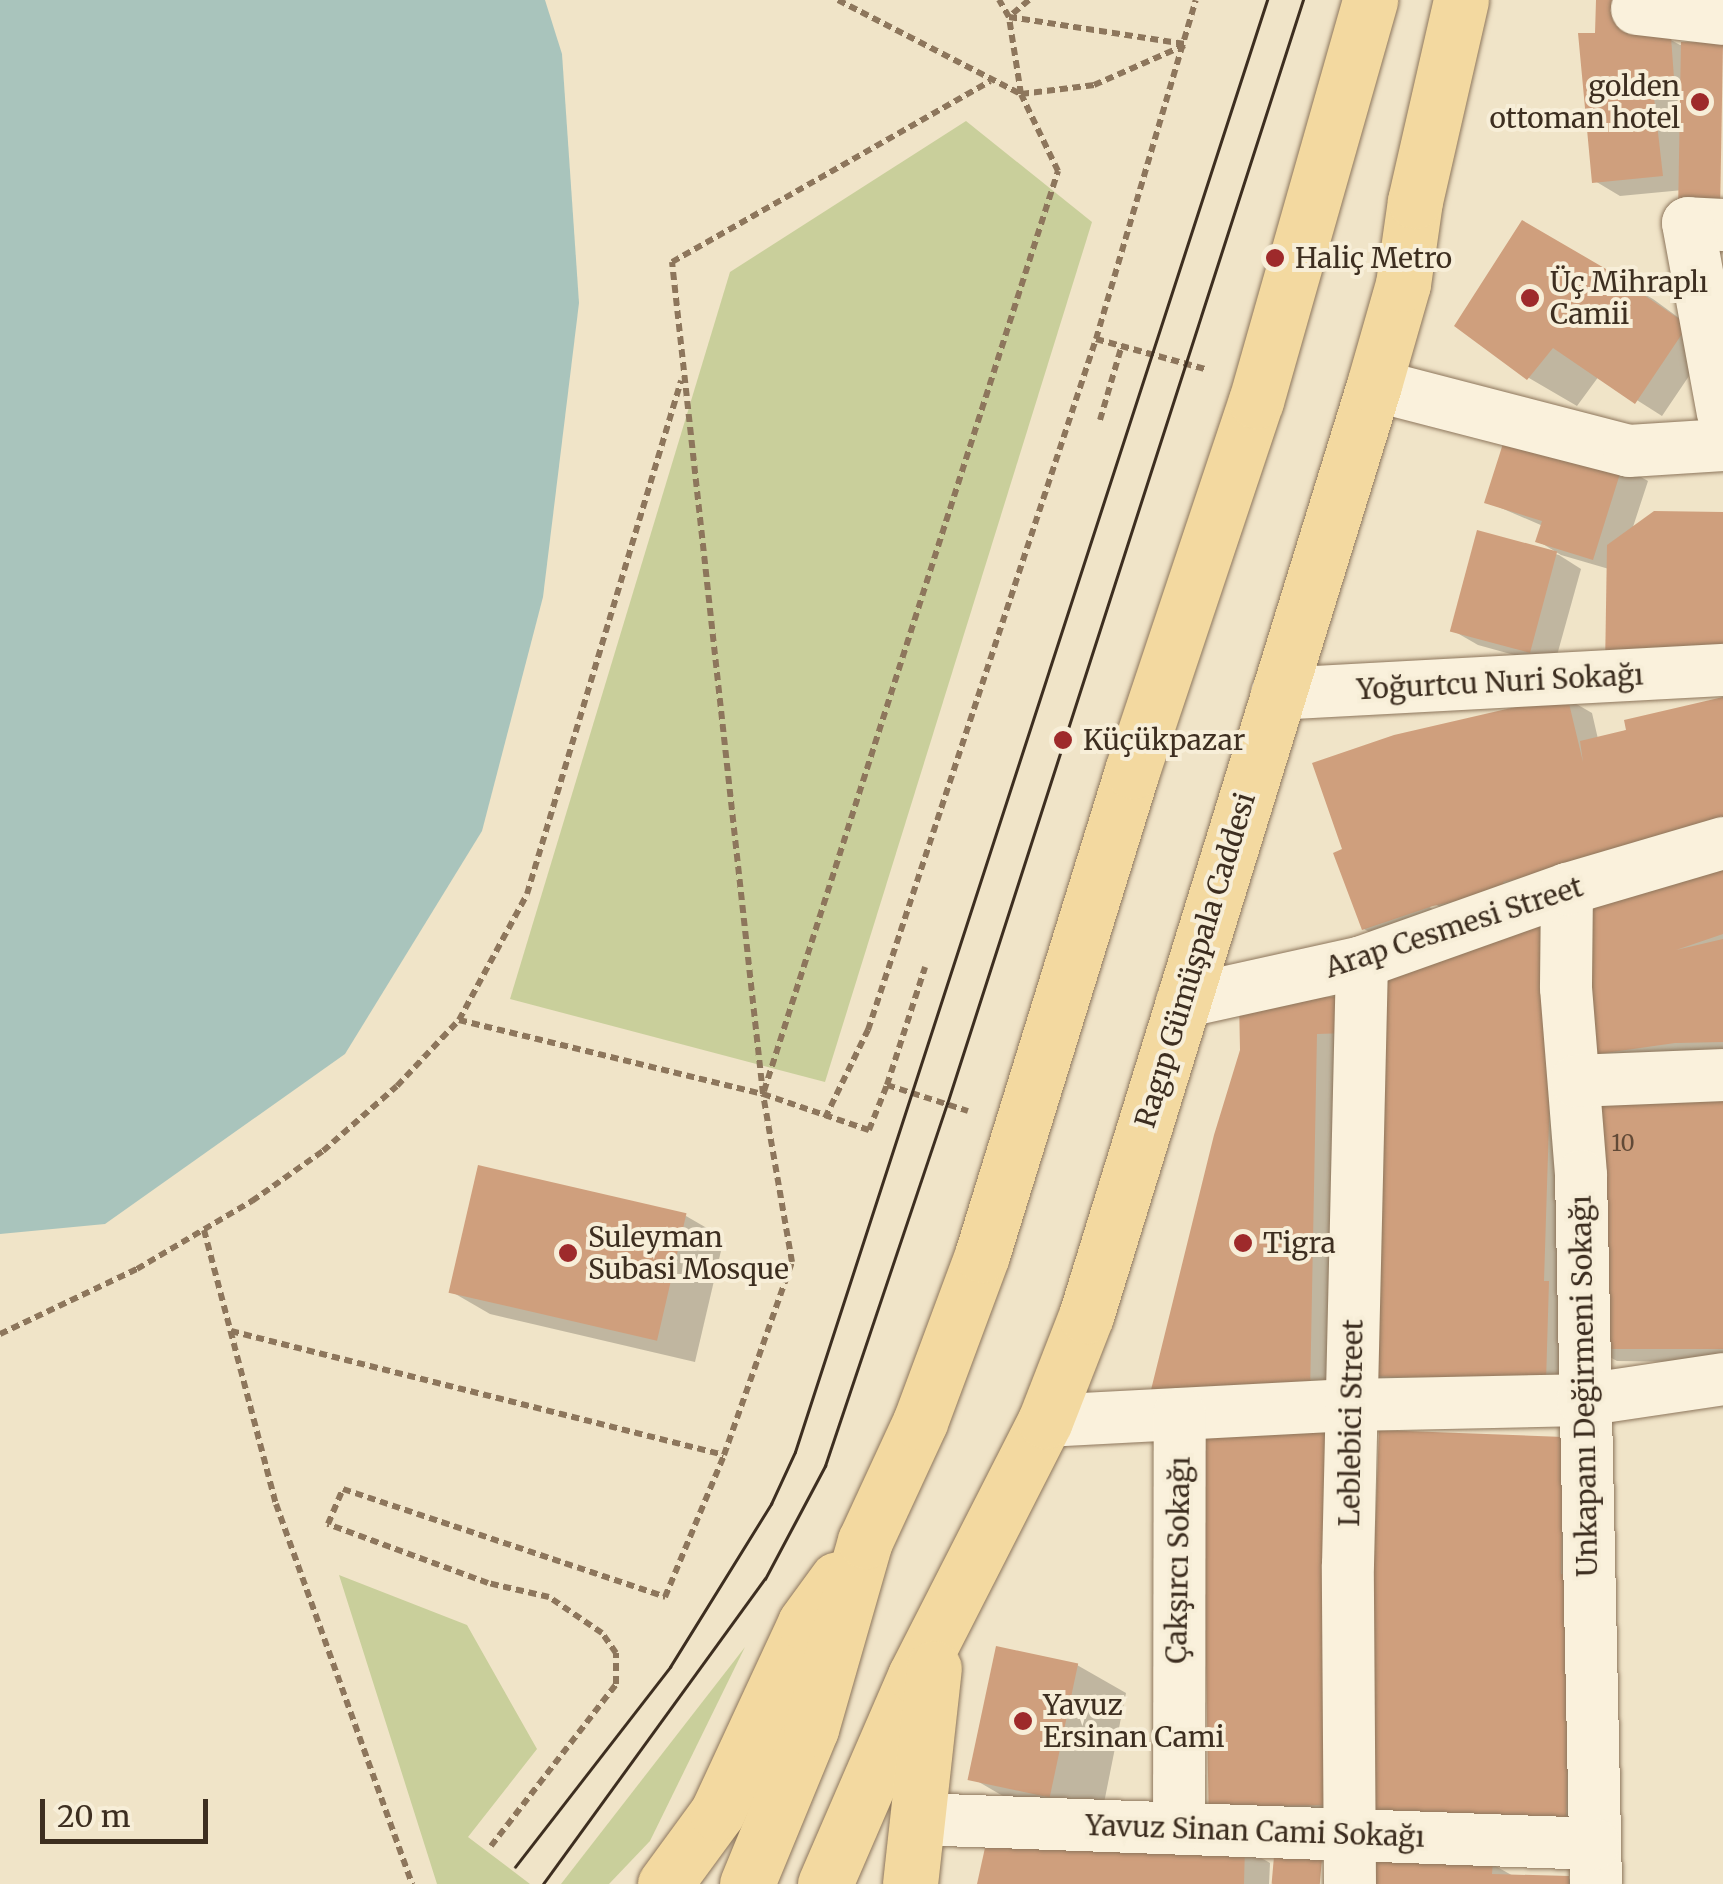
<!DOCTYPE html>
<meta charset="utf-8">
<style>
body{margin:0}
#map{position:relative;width:1723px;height:1884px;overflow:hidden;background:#f0e4c8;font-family:Merriweather,serif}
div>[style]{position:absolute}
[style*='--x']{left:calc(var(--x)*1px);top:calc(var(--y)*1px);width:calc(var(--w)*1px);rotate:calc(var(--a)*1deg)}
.green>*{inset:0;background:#c9cf9b}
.water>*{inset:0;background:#a9c4bc}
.shadow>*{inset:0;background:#0003}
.building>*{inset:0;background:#cf9f7d;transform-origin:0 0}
.path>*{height:6px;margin-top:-3px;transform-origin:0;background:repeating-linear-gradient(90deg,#8d765c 0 8px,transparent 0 13px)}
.roads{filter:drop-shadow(0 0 2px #8d765c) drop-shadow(0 0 2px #8d765c)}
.street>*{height:52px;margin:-26px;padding:0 26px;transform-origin:26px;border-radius:26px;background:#faf1dc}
.primary>*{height:55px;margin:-27.5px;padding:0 27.5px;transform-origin:27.5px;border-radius:27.5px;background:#f3d9a0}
.tram>*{height:2.5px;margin:-1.25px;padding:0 1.25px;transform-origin:1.25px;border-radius:1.25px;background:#3d2e20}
.dots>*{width:28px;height:28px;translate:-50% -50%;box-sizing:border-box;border:5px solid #f7eed8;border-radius:50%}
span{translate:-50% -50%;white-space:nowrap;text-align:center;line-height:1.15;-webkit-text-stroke:8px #f7eed8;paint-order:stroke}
.number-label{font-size:22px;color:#624a37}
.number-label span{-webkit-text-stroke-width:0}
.poi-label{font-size:28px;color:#3d2e20}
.right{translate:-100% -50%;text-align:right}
.left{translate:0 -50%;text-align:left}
.street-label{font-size:28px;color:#3d2e20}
.scale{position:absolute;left:40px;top:1799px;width:168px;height:45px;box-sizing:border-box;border:5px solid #3d2e20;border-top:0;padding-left:12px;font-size:30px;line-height:35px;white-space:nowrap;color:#3d2e20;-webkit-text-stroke:8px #f7eed8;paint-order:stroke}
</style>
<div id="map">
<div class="green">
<i style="clip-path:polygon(966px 121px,1092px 222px,825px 1082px,510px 999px,730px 272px)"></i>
<i style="clip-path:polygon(339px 1575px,467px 1625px,537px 1749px,468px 1837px,530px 1884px,437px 1884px)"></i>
<i style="clip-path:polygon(745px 1647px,650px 1841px,609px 1884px,561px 1884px)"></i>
</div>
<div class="water">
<i style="clip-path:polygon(0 0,545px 0,562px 54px,579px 303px,543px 597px,482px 831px,345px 1054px,105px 1224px,0 1234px)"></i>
</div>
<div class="shadow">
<i style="clip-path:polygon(evenodd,1599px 0,1680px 45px,1723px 45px,1683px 190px,1620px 196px,1595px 181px,1605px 36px,1599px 0,1683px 93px,1683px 115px,1679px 115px,1677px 94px,1683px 93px)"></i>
<i style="clip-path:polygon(1523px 224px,1653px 299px,1712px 342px,1662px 416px,1599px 376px,1577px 406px,1529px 378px,1457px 326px)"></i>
<i style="clip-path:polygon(1622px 466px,1648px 481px,1632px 530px,1723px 514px,1609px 569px,1561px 555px,1538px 541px,1543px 526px,1487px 502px)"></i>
<i style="clip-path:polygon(1479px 533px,1559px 555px,1581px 569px,1554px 666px,1478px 645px,1452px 630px)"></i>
<i style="clip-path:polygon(1566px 698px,1592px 713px,1598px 739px,1723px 700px,1723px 1369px,1686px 1362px,1617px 1361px,1591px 1347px,1584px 1402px,1406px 1396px,1368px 1374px,1380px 978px,1578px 902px,1461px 919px,1424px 898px,1421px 902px,1441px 914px,1376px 936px,1364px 929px)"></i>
<i style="clip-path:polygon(1345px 999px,1347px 1417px,1189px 1418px,1217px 1135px)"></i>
<i style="clip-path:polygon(686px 1216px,724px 1238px,695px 1362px,490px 1314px,452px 1292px)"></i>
<i style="clip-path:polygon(1564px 1439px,1603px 1843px,1248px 1827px,1359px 1678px)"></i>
<i style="clip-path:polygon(1077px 1665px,1126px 1693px,1100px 1823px,1020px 1806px,972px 1778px)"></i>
<i style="clip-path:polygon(1244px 1848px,1270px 1863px,1269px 1884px,979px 1884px)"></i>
<i style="clip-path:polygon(1492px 1864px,1515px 1877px,1568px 1878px,1578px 1884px,1378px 1884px)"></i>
</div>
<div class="building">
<i style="clip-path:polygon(1596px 0,1625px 0,1625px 33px,1671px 37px,1674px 78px,1652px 80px,1663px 176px,1592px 183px,1578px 33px,1595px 33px)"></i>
<i style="left:1681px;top:42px;width:42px;height:171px;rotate:1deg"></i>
<i style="clip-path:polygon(1522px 220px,1606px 269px,1688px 325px,1635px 404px,1553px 348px,1527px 380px,1454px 326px)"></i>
<i style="clip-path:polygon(1508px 428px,1623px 464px,1593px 560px,1535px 542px,1542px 521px,1484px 503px)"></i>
<i style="clip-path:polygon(1654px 511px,1723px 512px,1723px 654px,1605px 669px,1607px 545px)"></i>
<i style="left:1477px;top:530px;width:83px;height:105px;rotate:15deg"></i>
<i style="clip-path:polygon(1567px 695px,1583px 762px,1580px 741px,1626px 730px,1624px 720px,1723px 697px,1723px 831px,1503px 882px,1505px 890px,1433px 906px,1362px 930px,1333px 853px,1342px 849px,1312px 763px,1394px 735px)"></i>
<i style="clip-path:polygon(1723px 856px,1723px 934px,1676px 950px,1723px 939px,1723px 1042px,1675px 1043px,1577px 1057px,1576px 900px)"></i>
<i style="clip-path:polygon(1540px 921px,1550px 1091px,1544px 1281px,1549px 1281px,1546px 1382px,1366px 1376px,1378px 976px)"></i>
<i style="clip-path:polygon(1346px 996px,1347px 1033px,1317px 1034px,1310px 1396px,1149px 1398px,1214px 1135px,1240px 1050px,1239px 1001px)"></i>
<i style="left:1723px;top:1095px;width:254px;height:137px;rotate:90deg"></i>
<i style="left:478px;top:1165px;width:214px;height:131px;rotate:13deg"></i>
<i style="left:1330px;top:1430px;width:375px;height:128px;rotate:89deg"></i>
<i style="clip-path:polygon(1379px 1430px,1564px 1437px,1561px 1574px,1573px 1576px,1566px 1823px,1364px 1815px)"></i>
<i style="left:996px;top:1646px;width:84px;height:137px;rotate:12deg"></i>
<i style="clip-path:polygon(988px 1834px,1245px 1846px,1244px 1884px,977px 1884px)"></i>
<i style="left:1275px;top:1845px;width:48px;height:39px;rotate:5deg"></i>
<i style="clip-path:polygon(1376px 1860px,1493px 1861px,1492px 1874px,1569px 1876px,1569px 1884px,1376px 1884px)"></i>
</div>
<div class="path">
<i style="--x:838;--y:0;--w:206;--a:27.2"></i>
<i style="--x:1021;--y:94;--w:74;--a:-7"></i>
<i style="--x:1094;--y:85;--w:99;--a:-23.7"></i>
<i style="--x:1029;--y:0;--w:26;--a:140"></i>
<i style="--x:1009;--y:17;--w:178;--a:8.7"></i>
<i style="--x:1096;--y:339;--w:113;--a:15.4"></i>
<i style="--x:1100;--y:420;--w:78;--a:-73.7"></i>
<i style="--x:459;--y:1020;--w:313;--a:13.7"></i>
<i style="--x:763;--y:1094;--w:112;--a:18.8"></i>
<i style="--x:869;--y:1130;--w:48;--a:-68.2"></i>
<i style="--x:887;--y:1085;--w:85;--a:17.8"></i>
<i style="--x:887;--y:1085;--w:124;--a:-72.1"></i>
<i style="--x:764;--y:1091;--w:966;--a:-72.28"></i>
<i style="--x:1058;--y:171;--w:85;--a:-115.7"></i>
<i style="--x:1021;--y:94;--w:78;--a:-98.9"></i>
<i style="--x:1009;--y:17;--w:20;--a:-120"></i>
<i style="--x:825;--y:1118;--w:98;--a:-64"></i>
<i style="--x:868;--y:1030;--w:728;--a:-71.74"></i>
<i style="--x:1096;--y:339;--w:353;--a:-73.6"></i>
<i style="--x:204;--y:1230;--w:283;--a:75.3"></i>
<i style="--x:276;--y:1504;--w:404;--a:70.3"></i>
<i style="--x:231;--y:1331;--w:508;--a:14.12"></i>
<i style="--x:0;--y:1334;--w:152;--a:-25.4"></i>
<i style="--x:137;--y:1269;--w:134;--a:-30.6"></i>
<i style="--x:252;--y:1201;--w:87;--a:-35.2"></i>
<i style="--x:323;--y:1151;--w:98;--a:-41.3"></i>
<i style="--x:397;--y:1086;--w:91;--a:-46.8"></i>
<i style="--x:459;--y:1020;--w:143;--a:-61.6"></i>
<i style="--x:527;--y:894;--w:536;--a:-73.29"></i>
<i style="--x:491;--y:1846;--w:205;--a:-52.3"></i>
<i style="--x:616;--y:1684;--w:31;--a:-90"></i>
<i style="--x:616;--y:1653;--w:24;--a:-125"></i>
<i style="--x:602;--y:1633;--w:64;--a:-145.8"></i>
<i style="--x:549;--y:1597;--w:63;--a:-167.1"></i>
<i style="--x:488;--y:1583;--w:171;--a:-159.8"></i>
<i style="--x:328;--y:1524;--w:38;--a:-67"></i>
<i style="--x:343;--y:1489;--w:340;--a:18.5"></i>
<i style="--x:665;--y:1597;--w:154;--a:-67.4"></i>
<i style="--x:724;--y:1455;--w:205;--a:-70.6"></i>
<i style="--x:792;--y:1262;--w:170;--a:-99.8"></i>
<i style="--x:763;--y:1094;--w:837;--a:-96.24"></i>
<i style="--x:672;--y:262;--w:366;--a:-29.6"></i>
</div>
<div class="roads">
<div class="street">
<i style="--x:1637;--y:9;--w:87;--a:6.6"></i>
<i style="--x:1723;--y:225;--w:35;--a:-177"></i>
<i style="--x:1688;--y:223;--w:193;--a:79.6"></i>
<i style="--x:1374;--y:385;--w:263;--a:14.5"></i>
<i style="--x:1629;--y:451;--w:94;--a:-3.7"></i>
<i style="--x:1277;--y:694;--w:447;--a:-3.1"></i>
<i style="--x:1567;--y:889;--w:99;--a:90.6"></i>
<i style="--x:1566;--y:988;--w:189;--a:85.4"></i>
<i style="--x:1581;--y:1176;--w:708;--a:88.79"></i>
<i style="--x:1182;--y:1002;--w:184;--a:-12.5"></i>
<i style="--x:1362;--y:962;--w:218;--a:-19.6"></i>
<i style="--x:1567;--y:889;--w:163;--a:-16.4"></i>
<i style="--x:1576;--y:1081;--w:147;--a:-2.3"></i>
<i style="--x:1045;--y:1421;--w:305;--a:-3"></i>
<i style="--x:1350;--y:1405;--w:233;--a:-1.2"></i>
<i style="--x:1583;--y:1400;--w:142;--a:-8.5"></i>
<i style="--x:917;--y:1819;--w:677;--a:2.11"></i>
<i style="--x:1179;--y:1827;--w:413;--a:-89.9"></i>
<i style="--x:1350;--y:1884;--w:319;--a:-90.4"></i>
<i style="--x:1348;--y:1565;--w:603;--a:-88.67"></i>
</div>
<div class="primary">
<i style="--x:665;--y:1884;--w:88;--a:-53.8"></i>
<i style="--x:717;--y:1813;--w:209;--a:-65.1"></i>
<i style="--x:805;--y:1623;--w:54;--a:-54"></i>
<i style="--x:747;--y:1884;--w:168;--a:-67.6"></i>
<i style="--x:811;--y:1729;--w:196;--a:-74"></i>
<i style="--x:865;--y:1541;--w:131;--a:-65.2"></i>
<i style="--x:920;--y:1422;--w:178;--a:-69.6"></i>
<i style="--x:982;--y:1255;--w:507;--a:-72.78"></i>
<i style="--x:1132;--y:771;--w:390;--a:-71.5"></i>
<i style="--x:1256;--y:401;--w:417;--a:-74.1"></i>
<i style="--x:825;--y:1884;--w:227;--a:-66.6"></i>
<i style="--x:915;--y:1676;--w:286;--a:-63"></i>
<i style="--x:1045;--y:1421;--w:113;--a:-68.7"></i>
<i style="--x:1086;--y:1316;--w:975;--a:-72.81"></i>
<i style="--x:1374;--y:385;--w:105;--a:-74"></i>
<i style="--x:1403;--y:284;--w:84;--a:-81.8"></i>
<i style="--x:1415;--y:201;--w:206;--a:-77.1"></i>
<i style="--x:910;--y:1884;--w:217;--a:-83.7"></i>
</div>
</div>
<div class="tram">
<i style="--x:515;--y:1867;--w:253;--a:-52.2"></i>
<i style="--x:670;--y:1667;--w:192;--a:-58.2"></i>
<i style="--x:771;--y:1504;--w:57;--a:-65.2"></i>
<i style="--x:795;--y:1452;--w:1527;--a:-71.99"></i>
<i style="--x:543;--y:1884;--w:377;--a:-54"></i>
<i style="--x:765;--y:1579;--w:128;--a:-62"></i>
<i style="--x:825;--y:1466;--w:382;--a:-71.4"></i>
<i style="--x:947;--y:1104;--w:1160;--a:-72.13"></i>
</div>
<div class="dots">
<i style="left:1700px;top:102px;background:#9e2a2b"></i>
<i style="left:1275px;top:258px;background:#9e2a2b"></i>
<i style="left:1530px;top:298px;background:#9e2a2b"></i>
<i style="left:1063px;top:740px;background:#9e2a2b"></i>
<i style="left:1243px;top:1243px;background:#9e2a2b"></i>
<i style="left:568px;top:1253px;background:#9e2a2b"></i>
<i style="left:1023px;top:1721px;background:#9e2a2b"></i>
</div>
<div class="number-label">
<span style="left:1623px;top:1144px">10</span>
</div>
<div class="poi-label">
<span class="right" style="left:1680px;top:102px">golden<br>ottoman hotel</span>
<span class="left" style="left:1295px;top:258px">Haliç Metro</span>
<span class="left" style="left:1550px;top:298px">Üç Mihraplı<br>Camii</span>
<span class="left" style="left:1083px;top:740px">Küçükpazar</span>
<span class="left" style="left:588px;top:1253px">Suleyman<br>Subasi Mosque</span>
<span class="left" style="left:1263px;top:1243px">Tigra</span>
<span class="left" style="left:1043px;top:1721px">Yavuz<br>Ersinan Cami</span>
</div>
<div class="street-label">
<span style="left:1500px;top:682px;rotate:-3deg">Yoğurtcu Nuri Sokağı</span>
<span style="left:1454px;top:927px;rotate:-18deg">Arap Cesmesi Street</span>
<span style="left:1195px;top:960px;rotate:-73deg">Ragıp Gümüşpala Caddesi</span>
<span style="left:1584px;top:1386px;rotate:-91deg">Unkapanı Değirmeni Sokağı</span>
<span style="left:1351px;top:1423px;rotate:-89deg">Leblebici Street</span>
<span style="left:1178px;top:1560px;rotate:-89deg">Çakşırcı Sokağı</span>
<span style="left:1255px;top:1831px;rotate:2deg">Yavuz Sinan Cami Sokağı</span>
</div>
<div class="scale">20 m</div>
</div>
